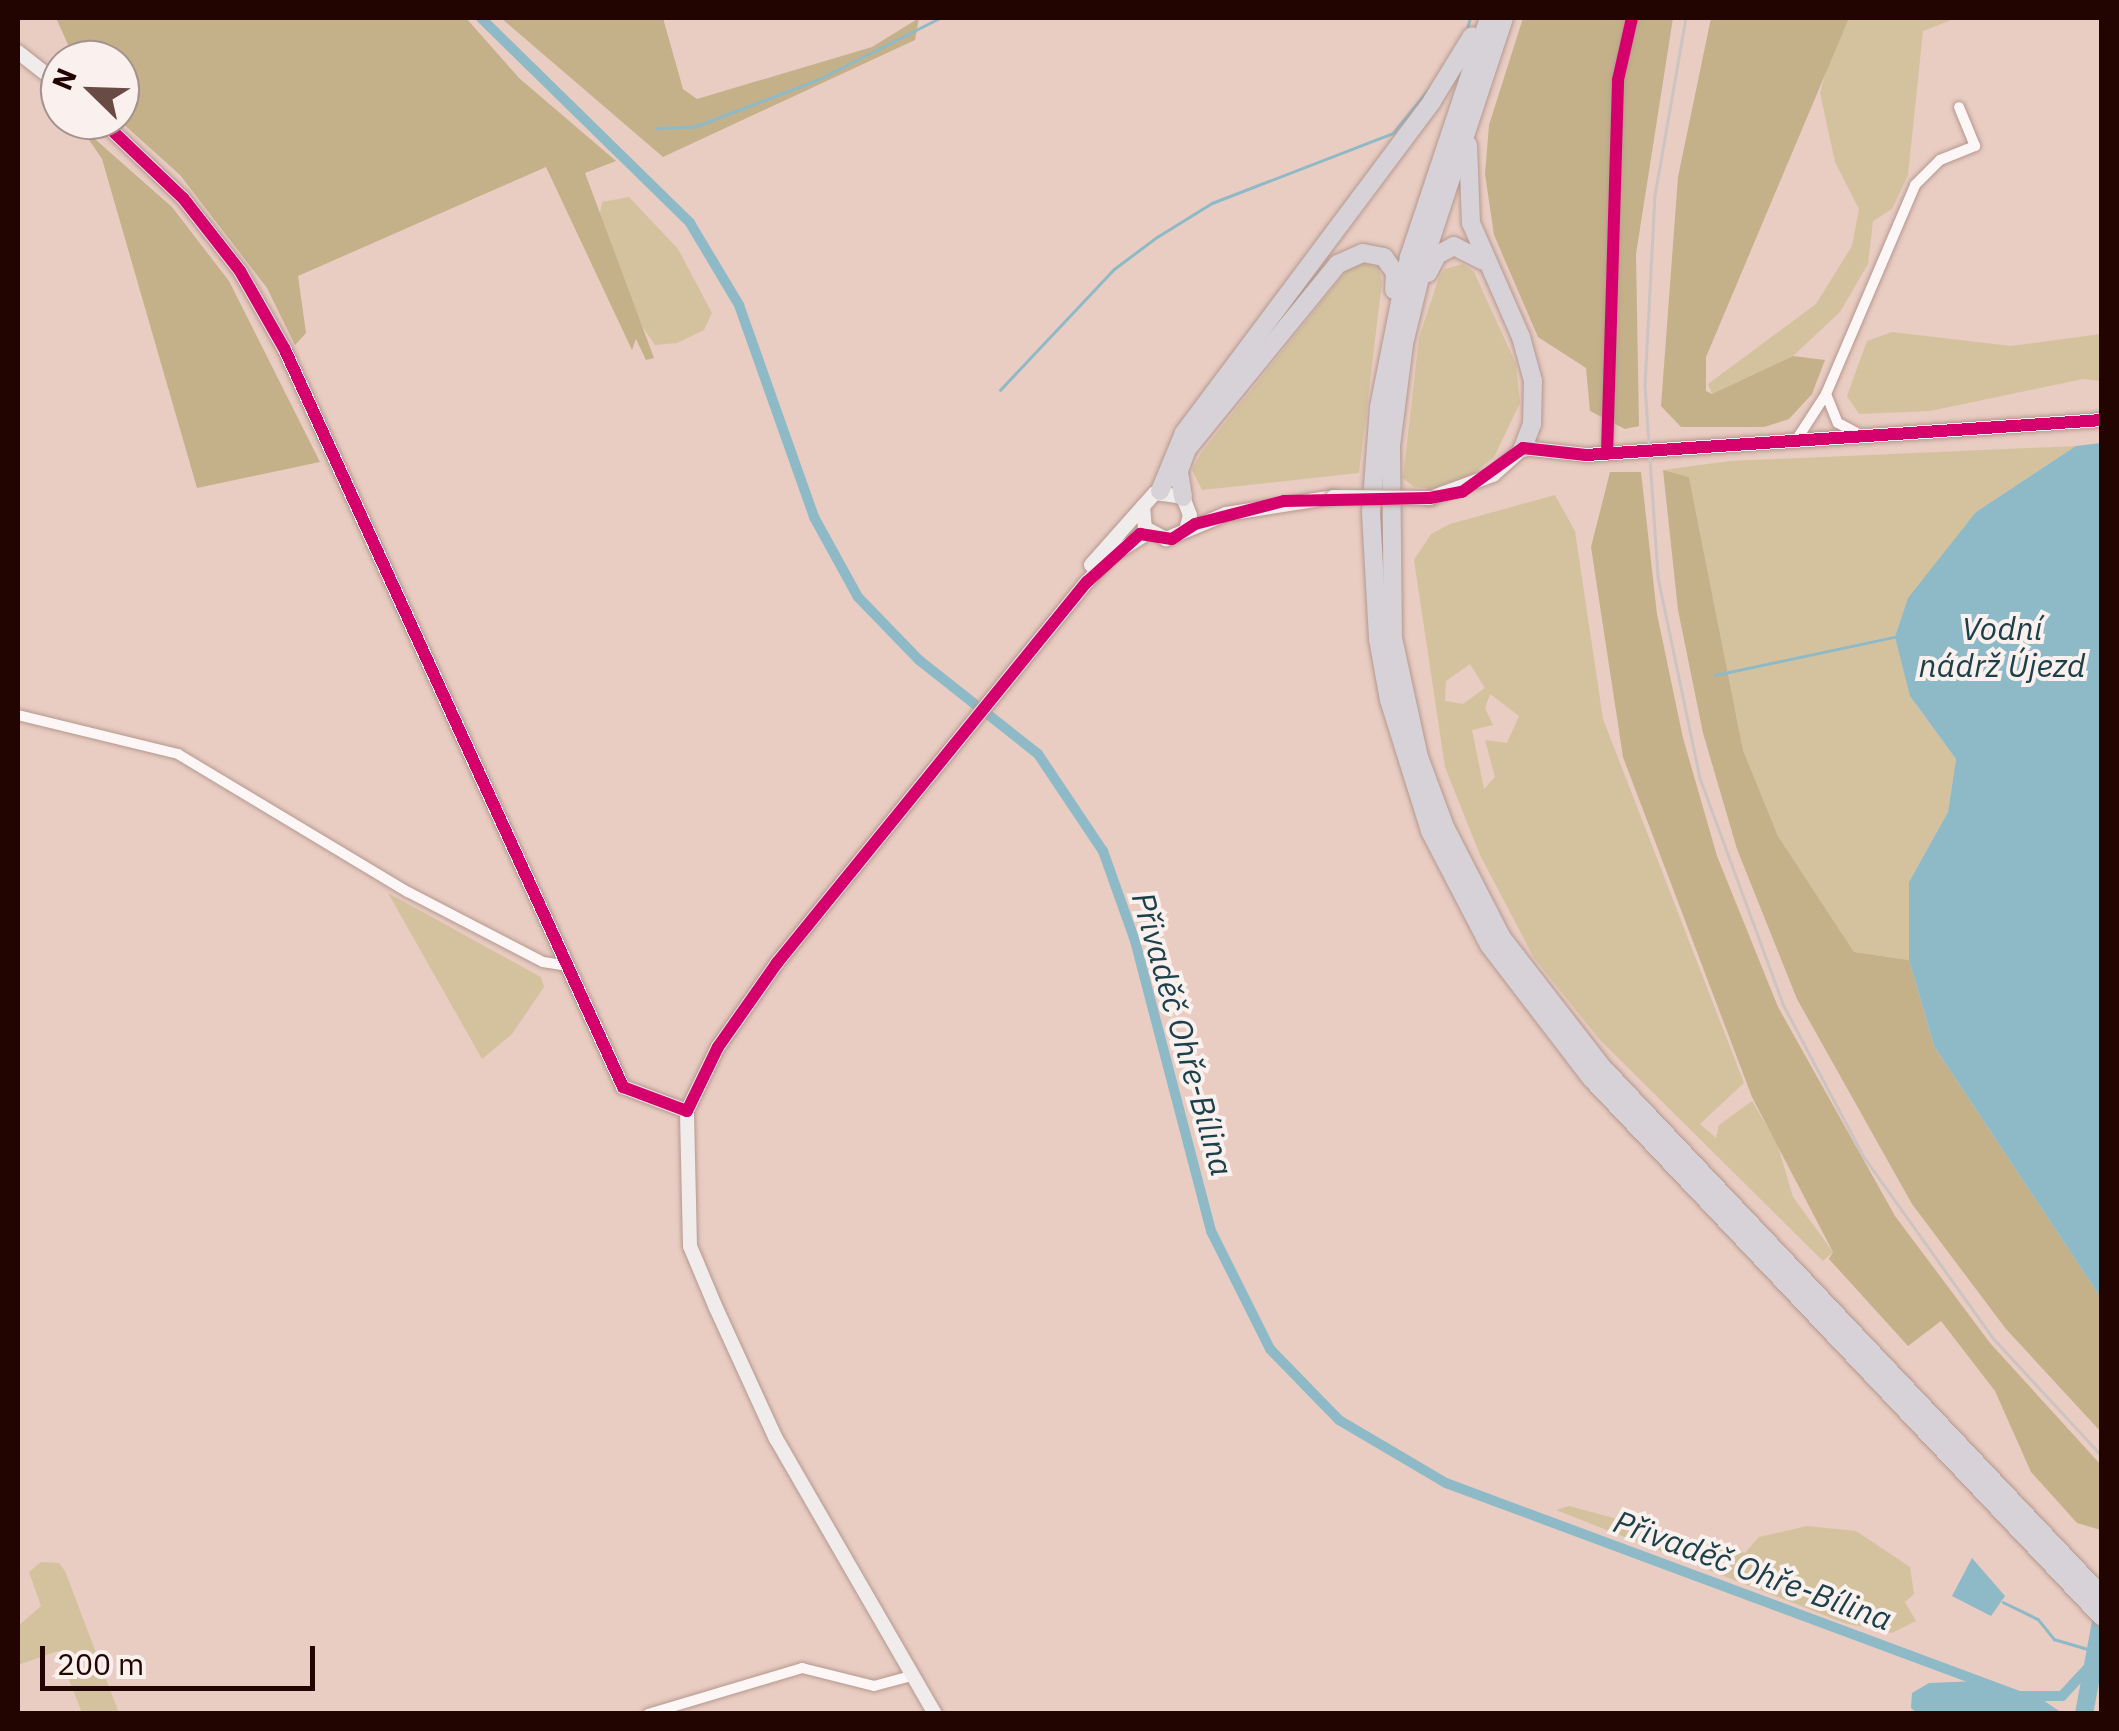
<!DOCTYPE html>
<meta charset="utf-8">
<style>
body{margin:0}
#map{position:relative;width:2119px;height:1731px;overflow:hidden;background:#e9ccc2;font-family:"IBM Plex Sans",sans-serif}
div>[style]{position:absolute}
[style*='--x']{left:calc(var(--x)*1px);top:calc(var(--y)*1px);width:calc(var(--w)*1px);rotate:calc(var(--a)*1deg)}
.green>*{inset:0;background:#d4c29f}
.forest>*{inset:0;background:#c4b18a}
.water>*{inset:0;background:#8ebac8}
.stream>*{height:2.5px;margin:-1.25px;padding:0 1.25px;transform-origin:1.25px;border-radius:1.25px;background:#8ebac8}
.canal>*{height:10px;margin:-5px;padding:0 5px;transform-origin:5px;border-radius:5px;background:#8ebac8}
.river>*{height:18px;margin:-9px;padding:0 9px;transform-origin:9px;border-radius:9px;background:#8ebac8}
.roads{filter:drop-shadow(0 0 2px #b4988e) drop-shadow(0 0 2px #b4988e)}
.street>*{height:10px;margin:-5px;padding:0 5px;transform-origin:5px;border-radius:5px;background:#fcf7f6}
.secondary>*{height:14px;margin:-7px;padding:0 7px;transform-origin:7px;border-radius:7px;background:#f1ecec}
.highway>*{height:18px;margin:-9px;padding:0 9px;transform-origin:9px;border-radius:9px;background:#d6d2d8}
.rail>*{height:2.5px;margin:-1.25px;padding:0 1.25px;transform-origin:1.25px;border-radius:1.25px;background:#cdc4c1}
.bridges{filter:drop-shadow(0 0 2px #b4988e) drop-shadow(0 0 2px #b4988e)}
.secondary-bridge>*{height:14px;margin:-7px;padding:0 7px;transform-origin:7px;border-radius:7px;background:#f1ecec}
.cycleway>*{height:12px;margin:-6px;padding:0 6px;transform-origin:6px;border-radius:6px;background:#d6006c}
span{translate:-50% -50%;white-space:nowrap;text-align:center;line-height:1.15;-webkit-text-stroke:8px #faf0ed;paint-order:stroke}
.water-label{font-size:32px;color:#1c404a;font-style:italic}
.frame{position:absolute;inset:0;border:20px solid #220500;pointer-events:none}
.north{position:absolute;left:40px;top:40px;width:100px;height:100px;box-sizing:border-box;background:#faf0ed;border:2px solid #a4928e;border-radius:50%;rotate:293deg;font-size:28px;font-weight:700;line-height:40px;text-align:center;color:#220500}
.north::after{content:'';display:block;margin:auto;width:35px;height:45px;background:#684b44;clip-path:polygon(50% 0,100% 100%,50% 72%,0 100%)}
.scale{position:absolute;left:40px;top:1646px;width:275px;height:45px;box-sizing:border-box;border:5px solid #220500;border-top:0;padding-left:12px;font-size:30px;line-height:35px;white-space:nowrap;color:#220500;-webkit-text-stroke:8px #faf0ed;paint-order:stroke}
</style>
<div id="map">
<div class="green">
<i style="clip-path:polygon(1849px 18px,1956px 18px,1923px 31px,1908px 175px,1892px 209px,1873px 221px,1868px 264px,1840px 312px,1793px 356px,1712px 394px,1708px 384px,1816px 304px,1852px 246px,1859px 209px,1835px 162px,1820px 93px,1834px 42px)"></i>
<i style="clip-path:polygon(629px 197px,678px 249px,712px 313px,704px 330px,677px 343px,655px 345px,642px 326px,599px 219px,602px 202px)"></i>
<i style="clip-path:polygon(1365px 263px,1379px 267px,1382px 282px,1359px 473px,1202px 490px,1192px 470px,1201px 453px,1351px 265px)"></i>
<i style="clip-path:polygon(1463px 264px,1474px 272px,1516px 364px,1520px 403px,1494px 457px,1469px 477px,1435px 489px,1414px 487px,1403px 478px,1419px 338px,1438px 280px,1445px 269px)"></i>
<i style="clip-path:polygon(1892px 332px,2011px 346px,2101px 334px,2101px 381px,2083px 379px,1930px 411px,1859px 414px,1847px 396px,1867px 341px)"></i>
<i style="clip-path:polygon(2076px 446px,1976px 512px,1910px 696px,1956px 759px,1948px 812px,1909px 882px,1909px 960px,1854px 952px,1778px 836px,1743px 750px,1689px 477px,1663px 470px,1730px 461px)"></i>
<i style="clip-path:polygon(evenodd,1555px 495px,1575px 531px,1603px 719px,1744px 1083px,1700px 1124px,1716px 1138px,1719px 1125px,1752px 1101px,1777px 1143px,1793px 1197px,1833px 1252px,1823px 1261px,1599px 1039px,1534px 958px,1480px 855px,1445px 767px,1414px 560px,1431px 534px,1450px 524px,1555px 495px,1470px 664px,1485px 688px,1463px 704px,1445px 701px,1446px 681px,1470px 664px,1555px 495px,1490px 694px,1519px 716px,1507px 743px,1485px 740px,1495px 777px,1484px 789px,1472px 730px,1493px 725px,1485px 708px,1490px 694px)"></i>
<i style="clip-path:polygon(388px 893px,541px 977px,544px 987px,512px 1034px,482px 1059px)"></i>
<i style="clip-path:polygon(1569px 1506px,1745px 1553px,1759px 1537px,1807px 1526px,1856px 1531px,1910px 1567px,1914px 1594px,1905px 1602px,1916px 1621px,1892px 1633px,1844px 1623px,1556px 1510px)"></i>
<i style="clip-path:polygon(41px 1562px,59px 1563px,65px 1571px,119px 1713px,82px 1713px,58px 1651px,18px 1665px,18px 1626px,41px 1606px,29px 1572px)"></i>
</div>
<div class="forest">
<i style="clip-path:polygon(56px 18px,466px 18px,519px 78px,616px 161px,585px 173px,654px 358px,646px 360px,636px 339px,632px 350px,546px 167px,298px 276px,306px 333px,295px 345px,267px 288px,180px 175px,119px 120px,120px 60px,75px 60px)"></i>
<i style="clip-path:polygon(501px 18px,663px 18px,683px 89px,697px 99px,872px 47px,919px 18px,915px 40px,663px 157px)"></i>
<i style="clip-path:polygon(1523px 18px,1673px 18px,1636px 254px,1639px 426px,1625px 429px,1590px 411px,1586px 368px,1538px 337px,1494px 235px,1485px 174px,1489px 125px)"></i>
<i style="clip-path:polygon(1711px 18px,1849px 18px,1706px 357px,1706px 391px,1712px 394px,1793px 356px,1825px 360px,1812px 394px,1789px 419px,1764px 427px,1681px 427px,1661px 406px,1678px 177px)"></i>
<i style="clip-path:polygon(79px 125px,172px 207px,229px 281px,320px 462px,197px 488px,102px 159px)"></i>
<i style="clip-path:polygon(1663px 470px,1689px 477px,1743px 750px,1778px 836px,1854px 952px,1909px 960px,1934px 1046px,2101px 1298px,2101px 1432px,2006px 1329px,1912px 1204px,1797px 999px,1737px 849px,1703px 733px,1678px 610px)"></i>
<i style="clip-path:polygon(1610px 472px,1641px 472px,1657px 614px,1683px 738px,1717px 856px,1778px 1007px,1895px 1216px,1990px 1343px,2101px 1465px,2101px 1530px,2077px 1523px,2031px 1472px,1995px 1391px,1941px 1321px,1908px 1346px,1829px 1259px,1833px 1252px,1752px 1097px,1623px 757px,1591px 547px)"></i>
</div>
<div class="water">
<i style="clip-path:polygon(2101px 443px,2102px 443px,2101px 1298px,1934px 1046px,1909px 960px,1909px 882px,1948px 812px,1956px 759px,1910px 696px,1895px 637px,1908px 598px,1976px 512px,2076px 446px)"></i>
<i style="clip-path:polygon(1972px 1558px,2005px 1596px,1991px 1616px,1952px 1596px)"></i>
<i style="clip-path:polygon(1978px 1681px,2040px 1698px,2062px 1713px,1918px 1714px,1911px 1708px,1912px 1693px,1929px 1683px)"></i>
</div>
<div class="stream">
<i style="--x:1467;--y:29;--w:11;--a:-75"></i>
<i style="--x:656;--y:128;--w:38;--a:-2"></i>
<i style="--x:694;--y:127;--w:132;--a:-20.9"></i>
<i style="--x:817;--y:80;--w:138;--a:-26.8"></i>
<i style="--x:1000;--y:390;--w:166;--a:-46.7"></i>
<i style="--x:1114;--y:269;--w:54;--a:-36.7"></i>
<i style="--x:1157;--y:237;--w:65;--a:-31.7"></i>
<i style="--x:1212;--y:203;--w:194;--a:-21.1"></i>
<i style="--x:1393;--y:133;--w:60;--a:-51"></i>
<i style="--x:1715;--y:675;--w:183;--a:-12"></i>
<i style="--x:2003;--y:1602;--w:39;--a:26"></i>
<i style="--x:2038;--y:1619;--w:26;--a:51"></i>
<i style="--x:2054;--y:1639;--w:46;--a:16.5"></i>
<i style="--x:2094;--y:1674;--w:11;--a:41"></i>
</div>
<div class="canal">
<i style="--x:481;--y:18;--w:293;--a:44.4"></i>
<i style="--x:690;--y:223;--w:96;--a:59.1"></i>
<i style="--x:739;--y:305;--w:225;--a:70.5"></i>
<i style="--x:814;--y:517;--w:91;--a:61.2"></i>
<i style="--x:858;--y:597;--w:88;--a:45.9"></i>
<i style="--x:919;--y:660;--w:152;--a:38.3"></i>
<i style="--x:1038;--y:754;--w:117;--a:56.2"></i>
<i style="--x:1103;--y:851;--w:96;--a:70.4"></i>
<i style="--x:1135;--y:941;--w:300;--a:75.3"></i>
<i style="--x:1211;--y:1231;--w:132;--a:63.4"></i>
<i style="--x:1270;--y:1349;--w:99;--a:45.8"></i>
<i style="--x:1339;--y:1420;--w:124;--a:30.5"></i>
<i style="--x:1446;--y:1483;--w:611;--a:20.39"></i>
<i style="--x:2019;--y:1696;--w:43;--a:0"></i>
<i style="--x:2062;--y:1696;--w:53;--a:-47.3"></i>
</div>
<div class="river">
<i style="--x:2084;--y:1714;--w:99;--a:-79.5"></i>
</div>
<div class="roads">
<div class="street">
<i style="--x:1826;--y:394;--w:227;--a:-66.9"></i>
<i style="--x:1915;--y:185;--w:35;--a:-45"></i>
<i style="--x:1940;--y:160;--w:38;--a:-22"></i>
<i style="--x:1975;--y:146;--w:42;--a:-112.3"></i>
<i style="--x:1795;--y:442;--w:57;--a:-57.1"></i>
<i style="--x:1826;--y:394;--w:31;--a:68"></i>
<i style="--x:1838;--y:423;--w:27;--a:28"></i>
<i style="--x:1607;--y:454;--w:374;--a:-88.3"></i>
<i style="--x:1618;--y:80;--w:64;--a:-77.3"></i>
<i style="--x:18;--y:715;--w:165;--a:13.7"></i>
<i style="--x:178;--y:754;--w:268;--a:31"></i>
<i style="--x:408;--y:892;--w:152;--a:27.4"></i>
<i style="--x:543;--y:962;--w:19;--a:9"></i>
<i style="--x:648;--y:1714;--w:161;--a:-16.6"></i>
<i style="--x:802;--y:1668;--w:74;--a:14"></i>
<i style="--x:874;--y:1686;--w:38;--a:-15"></i>
</div>
<div class="secondary">
<i style="--x:18;--y:52;--w:53;--a:38.2"></i>
<i style="--x:101;--y:120;--w:113;--a:43.6"></i>
<i style="--x:183;--y:198;--w:93;--a:52"></i>
<i style="--x:240;--y:271;--w:91;--a:60.3"></i>
<i style="--x:285;--y:350;--w:811;--a:65.36"></i>
<i style="--x:623;--y:1087;--w:68;--a:20.6"></i>
<i style="--x:1430;--y:498;--w:67;--a:-20.1"></i>
<i style="--x:1493;--y:475;--w:40;--a:-42"></i>
<i style="--x:1523;--y:448;--w:63;--a:6.3"></i>
<i style="--x:1586;--y:455;--w:517;--a:-3.88"></i>
<i style="--x:1143;--y:506;--w:22;--a:85"></i>
<i style="--x:1145;--y:528;--w:24;--a:28"></i>
<i style="--x:1166;--y:539;--w:65;--a:-22.6"></i>
<i style="--x:1226;--y:514;--w:108;--a:-9"></i>
<i style="--x:1091;--y:565;--w:96;--a:-48.4"></i>
<i style="--x:1155;--y:493;--w:28;--a:8"></i>
<i style="--x:1183;--y:497;--w:19;--a:69"></i>
<i style="--x:1190;--y:515;--w:16;--a:105"></i>
<i style="--x:935;--y:1714;--w:318;--a:-120"></i>
<i style="--x:776;--y:1439;--w:144;--a:-114.6"></i>
<i style="--x:716;--y:1308;--w:67;--a:-112.8"></i>
<i style="--x:690;--y:1246;--w:135;--a:-91.3"></i>
<i style="--x:687;--y:1111;--w:71;--a:-64.2"></i>
<i style="--x:718;--y:1047;--w:103;--a:-54.9"></i>
<i style="--x:777;--y:963;--w:491;--a:-50.9"></i>
<i style="--x:1087;--y:582;--w:35;--a:-47"></i>
<i style="--x:1111;--y:556;--w:45;--a:-32.3"></i>
</div>
<div class="highway">
<i style="--x:1489;--y:18;--w:252;--a:108.5"></i>
<i style="--x:1409;--y:257;--w:153;--a:101.3"></i>
<i style="--x:1379;--y:407;--w:106;--a:94.3"></i>
<i style="--x:1371;--y:513;--w:126;--a:86.8"></i>
<i style="--x:1378;--y:639;--w:62;--a:79.8"></i>
<i style="--x:1389;--y:700;--w:137;--a:72.6"></i>
<i style="--x:1430;--y:831;--w:128;--a:62.6"></i>
<i style="--x:1489;--y:945;--w:169;--a:52.5"></i>
<i style="--x:1592;--y:1079;--w:741;--a:46.53"></i>
<i style="--x:1504;--y:18;--w:252;--a:108.3"></i>
<i style="--x:1425;--y:257;--w:89;--a:103.6"></i>
<i style="--x:1404;--y:344;--w:103;--a:97.3"></i>
<i style="--x:1391;--y:446;--w:192;--a:89.4"></i>
<i style="--x:1393;--y:638;--w:122;--a:77.7"></i>
<i style="--x:1419;--y:757;--w:75;--a:69.6"></i>
<i style="--x:1445;--y:827;--w:125;--a:62.8"></i>
<i style="--x:1502;--y:938;--w:165;--a:52.2"></i>
<i style="--x:1603;--y:1068;--w:726;--a:46.62"></i>
<i style="--x:1468;--y:145;--w:78;--a:87.8"></i>
<i style="--x:1471;--y:223;--w:124;--a:66.3"></i>
<i style="--x:1521;--y:337;--w:46;--a:74.7"></i>
<i style="--x:1533;--y:381;--w:43;--a:91.3"></i>
<i style="--x:1532;--y:424;--w:26;--a:111"></i>
<i style="--x:1428;--y:273;--w:20;--a:-63"></i>
<i style="--x:1437;--y:255;--w:19;--a:-28"></i>
<i style="--x:1454;--y:246;--w:33;--a:27"></i>
<i style="--x:1160;--y:491;--w:63;--a:-67.5"></i>
<i style="--x:1184;--y:433;--w:414;--a:-53.2"></i>
<i style="--x:1432;--y:101;--w:76;--a:-58.4"></i>
<i style="--x:1183;--y:497;--w:26;--a:-99"></i>
<i style="--x:1179;--y:471;--w:23;--a:-70"></i>
<i style="--x:1187;--y:449;--w:239;--a:-50.8"></i>
<i style="--x:1338;--y:264;--w:27;--a:-24"></i>
<i style="--x:1363;--y:253;--w:21;--a:11"></i>
<i style="--x:1384;--y:257;--w:19;--a:55"></i>
<i style="--x:1395;--y:273;--w:17;--a:93"></i>
</div>
</div>
<div class="rail">
<i style="--x:1686;--y:18;--w:180;--a:99.9"></i>
<i style="--x:1655;--y:195;--w:190;--a:93"></i>
<i style="--x:1645;--y:385;--w:192;--a:86.1"></i>
<i style="--x:1658;--y:577;--w:205;--a:78.2"></i>
<i style="--x:1700;--y:778;--w:243;--a:69.8"></i>
<i style="--x:1784;--y:1006;--w:171;--a:62.1"></i>
<i style="--x:1864;--y:1157;--w:224;--a:54.5"></i>
<i style="--x:1994;--y:1339;--w:159;--a:47.3"></i>
</div>
<div class="bridges">
<div class="secondary-bridge">
<i style="--x:1333;--y:497;--w:97;--a:0.6"></i>
</div>
</div>
<div class="cycleway">
<i style="--x:101;--y:120;--w:113;--a:43.6"></i>
<i style="--x:183;--y:198;--w:93;--a:52"></i>
<i style="--x:240;--y:271;--w:91;--a:60.3"></i>
<i style="--x:285;--y:350;--w:811;--a:65.36"></i>
<i style="--x:623;--y:1087;--w:68;--a:20.6"></i>
<i style="--x:687;--y:1111;--w:71;--a:-64.2"></i>
<i style="--x:718;--y:1047;--w:103;--a:-54.9"></i>
<i style="--x:777;--y:963;--w:491;--a:-50.9"></i>
<i style="--x:1087;--y:582;--w:72;--a:-42.2"></i>
<i style="--x:1140;--y:534;--w:32;--a:9"></i>
<i style="--x:1172;--y:539;--w:27;--a:-33"></i>
<i style="--x:1195;--y:524;--w:92;--a:-14.5"></i>
<i style="--x:1284;--y:501;--w:146;--a:-1.2"></i>
<i style="--x:1430;--y:498;--w:33;--a:-11"></i>
<i style="--x:1462;--y:492;--w:75;--a:-35.8"></i>
<i style="--x:1523;--y:448;--w:63;--a:6.3"></i>
<i style="--x:1586;--y:455;--w:517;--a:-3.88"></i>
<i style="--x:1607;--y:454;--w:374;--a:-88.3"></i>
<i style="--x:1618;--y:80;--w:64;--a:-77.3"></i>
</div>
<div class="water-label">
<span style="left:2002px;top:647px">Vodní<br>nádrž Újezd</span>
<span style="left:1183px;top:1034px;rotate:74deg">Přivaděč Ohře-Bílina</span>
<span style="left:1753px;top:1570px;rotate:20deg">Přivaděč Ohře-Bílina</span>
</div>
<div class="frame"></div>
<div class="north">N</div>
<div class="scale">200 m</div>
</div>
